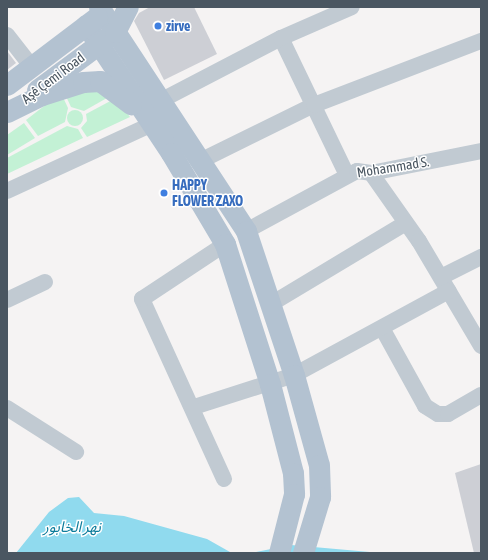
<!DOCTYPE html>
<meta charset="utf-8">
<style>
body{margin:0}
#map{position:relative;width:488px;height:560px;overflow:hidden;background:#f5f3f3;font-family:"Asap Condensed","Noto Sans Arabic",sans-serif}
div>[style]{position:absolute}
[style*='--x']{left:calc(var(--x)*1px);top:calc(var(--y)*1px);width:calc(var(--w)*1px);rotate:calc(var(--a)*1deg)}
.green>*{inset:0;background:#c3f1d5}
.round{border-radius:50%}
.water>*{inset:0;background:#90daee}
.building>*{inset:0;background:#cdcfd5}
.minor>*{height:16px;margin:-8px;padding:0 8px;transform-origin:8px;border-radius:8px;background:#c1cad2}
.major>*{height:21px;margin:-10.5px;padding:0 10.5px;transform-origin:10.5px;border-radius:10.5px;background:#b3c2d1}
.dots>*{width:11px;height:11px;translate:-50% -50%;box-sizing:border-box;border:2px solid #fff;border-radius:50%}
span{translate:-50% -50%;white-space:nowrap;text-align:center;line-height:1.15;-webkit-text-stroke:3px #fff;paint-order:stroke}
.shop-label{font-size:14px;color:#366cbe;font-weight:700}
.left{translate:0 -50%;text-align:left}
.street-label{font-size:14px;color:#4a5661}
.water-label{font-size:15px;color:#0c7c9b;font-style:italic}
.frame{position:absolute;inset:0;border:8px solid #4a5661;pointer-events:none}
</style>
<div id="map">
<div class="green">
<i style="clip-path:polygon(75px 87px,114px 94px,84px 111px,71px 107px,64px 92px)"></i>
<i style="clip-path:polygon(61px 93px,68px 108px,65px 122px,38px 136px,26px 120px)"></i>
<i style="clip-path:polygon(116px 98px,130px 117px,87px 137px,81px 128px,87px 121px,86px 114px)"></i>
<i class="round" style="left:67px;top:110px;width:16px;height:16px"></i>
<i style="clip-path:polygon(24px 123px,35px 138px,7px 155px,7px 135px)"></i>
<i style="clip-path:polygon(67px 126px,78px 129px,83px 138px,7px 174px,7px 158px)"></i>
</div>
<div class="water">
<i style="clip-path:polygon(79px 497px,94px 513px,124px 516px,207px 539px,230px 552px,256px 552px,291px 545px,381px 553px,16px 553px,49px 512px,68px 498px)"></i>
</div>
<div class="building">
<i style="clip-path:polygon(150px 7px,194px 7px,217px 54px,164px 80px,134px 21px,139px 13px)"></i>
<i style="clip-path:polygon(7px 51px,16px 63px,7px 70px)"></i>
<i style="clip-path:polygon(481px 464px,481px 553px,474px 553px,455px 473px)"></i>
</div>
<div class="minor">
<i style="--x:7;--y:35;--w:39;--a:52"></i>
<i style="--x:281;--y:38;--w:152;--a:64.3"></i>
<i style="--x:160;--y:101;--w:136;--a:-27.5"></i>
<i style="--x:281;--y:38;--w:77;--a:-23.6"></i>
<i style="--x:200;--y:161;--w:127;--a:-26.2"></i>
<i style="--x:314;--y:105;--w:179;--a:-21"></i>
<i style="--x:371;--y:173;--w:83;--a:54.8"></i>
<i style="--x:419;--y:241;--w:122;--a:59.4"></i>
<i style="--x:7;--y:191;--w:160;--a:-24.8"></i>
<i style="--x:246;--y:231;--w:126;--a:-28.4"></i>
<i style="--x:357;--y:171;--w:14;--a:8"></i>
<i style="--x:371;--y:173;--w:112;--a:-11.3"></i>
<i style="--x:441;--y:277;--w:45;--a:-26.6"></i>
<i style="--x:7;--y:300;--w:42;--a:-25.3"></i>
<i style="--x:271;--y:304;--w:157;--a:-31"></i>
<i style="--x:382;--y:328;--w:89;--a:61.1"></i>
<i style="--x:425;--y:406;--w:15;--a:32"></i>
<i style="--x:438;--y:414;--w:10;--a:0"></i>
<i style="--x:448;--y:414;--w:38;--a:-30"></i>
<i style="--x:194;--y:407;--w:105;--a:-17.7"></i>
<i style="--x:294;--y:375;--w:176;--a:-28.5"></i>
<i style="--x:7;--y:408;--w:82;--a:32.5"></i>
<i style="--x:224;--y:479;--w:198;--a:-114.5"></i>
<i style="--x:142;--y:299;--w:100;--a:-33.5"></i>
</div>
<div class="major">
<i style="--x:99;--y:7;--w:268;--a:56.7"></i>
<i style="--x:246;--y:231;--w:152;--a:71.6"></i>
<i style="--x:294;--y:375;--w:93;--a:74.5"></i>
<i style="--x:319;--y:465;--w:32;--a:88"></i>
<i style="--x:320;--y:497;--w:59;--a:106.9"></i>
<i style="--x:86;--y:25;--w:154;--a:56.4"></i>
<i style="--x:171;--y:153;--w:106;--a:59.3"></i>
<i style="--x:225;--y:244;--w:147;--a:72.2"></i>
<i style="--x:270;--y:384;--w:92;--a:75.5"></i>
<i style="--x:293;--y:473;--w:21;--a:87"></i>
<i style="--x:294;--y:494;--w:61;--a:104.3"></i>
<i style="--x:7;--y:85;--w:113;--a:-37.1"></i>
<i style="--x:37;--y:90;--w:97;--a:-36.6"></i>
<i style="--x:115;--y:32;--w:28;--a:-63"></i>
<i style="--x:7;--y:112;--w:39;--a:-26"></i>
<i style="--x:42;--y:95;--w:43;--a:-17.6"></i>
<i style="--x:83;--y:82;--w:17;--a:-3"></i>
<i style="--x:100;--y:81;--w:39;--a:37"></i>
</div>
<div class="dots">
<i style="left:158px;top:26px;background:#3f7fe0"></i>
<i style="left:164px;top:193px;background:#3f7fe0"></i>
</div>
<div class="shop-label">
<span class="left" style="left:166px;top:26px">zirve</span>
<span class="left" style="left:172px;top:193px">HAPPY<br>FLOWER ZAXO</span>
</div>
<div class="street-label">
<span style="left:53px;top:78px;rotate:-37deg">Aşê Çemi Road</span>
<span style="left:393px;top:167px;rotate:-9deg">Mohammad S.</span>
</div>
<div class="water-label">
<span style="left:72px;top:527px">نهر الخابور</span>
</div>
<div class="frame"></div>
</div>
